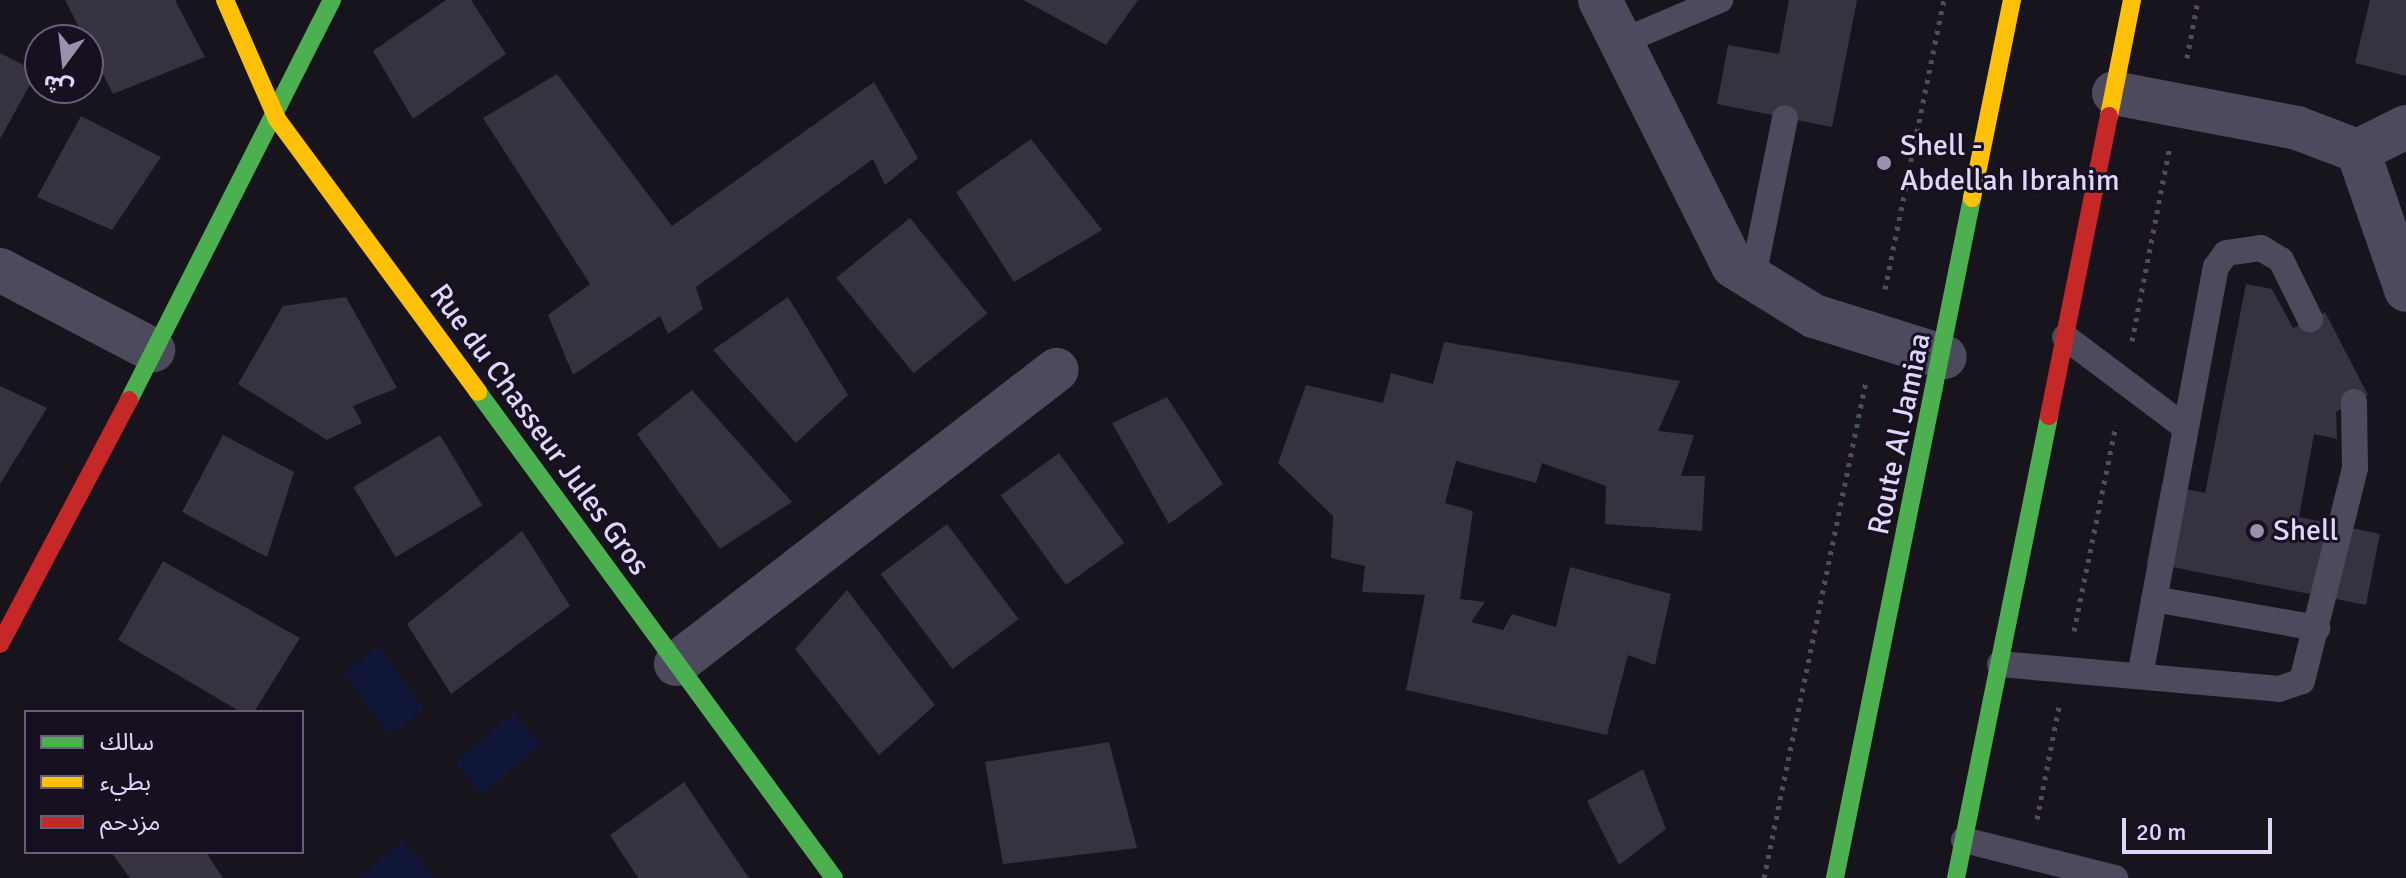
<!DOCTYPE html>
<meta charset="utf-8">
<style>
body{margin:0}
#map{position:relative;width:2406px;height:878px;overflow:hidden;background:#17141d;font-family:Signika,"Noto Sans Arabic",sans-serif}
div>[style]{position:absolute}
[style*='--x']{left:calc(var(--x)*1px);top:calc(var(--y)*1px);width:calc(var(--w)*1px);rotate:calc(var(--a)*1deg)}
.water>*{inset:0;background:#101638;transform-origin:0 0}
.building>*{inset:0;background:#37323f;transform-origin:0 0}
.path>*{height:5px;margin-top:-2.5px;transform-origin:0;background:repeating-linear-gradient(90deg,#4a505e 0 4px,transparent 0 10px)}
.lane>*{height:26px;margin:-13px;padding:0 13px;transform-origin:13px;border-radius:13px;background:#4e4a5d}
.street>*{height:44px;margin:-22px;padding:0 22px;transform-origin:22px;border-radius:22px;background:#4e4a5d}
.fast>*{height:18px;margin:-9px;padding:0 9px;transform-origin:9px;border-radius:9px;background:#4caf50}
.slow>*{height:18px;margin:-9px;padding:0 9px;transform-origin:9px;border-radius:9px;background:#ffc107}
.jam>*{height:18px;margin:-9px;padding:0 9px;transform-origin:9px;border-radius:9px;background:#c62828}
.dots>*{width:22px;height:22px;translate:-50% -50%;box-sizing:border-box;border:4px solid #161021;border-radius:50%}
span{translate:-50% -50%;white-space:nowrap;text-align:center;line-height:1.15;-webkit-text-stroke:6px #161021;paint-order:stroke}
.poi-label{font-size:30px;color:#e0d5fa}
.left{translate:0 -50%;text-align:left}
.street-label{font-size:30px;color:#e0d5fa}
.legend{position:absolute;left:24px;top:710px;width:280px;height:144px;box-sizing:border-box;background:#161021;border:2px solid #675f78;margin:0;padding:10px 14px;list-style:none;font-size:24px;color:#e0d5fa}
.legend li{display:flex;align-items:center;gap:16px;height:40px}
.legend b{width:40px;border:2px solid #675f78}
.north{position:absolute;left:24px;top:24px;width:80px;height:80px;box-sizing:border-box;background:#161021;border:2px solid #675f78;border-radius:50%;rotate:195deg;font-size:22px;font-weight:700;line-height:32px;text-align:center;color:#e0d5fa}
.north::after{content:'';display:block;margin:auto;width:28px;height:36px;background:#9a91ad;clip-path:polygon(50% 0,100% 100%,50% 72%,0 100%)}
.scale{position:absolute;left:2122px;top:818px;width:150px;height:36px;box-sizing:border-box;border:4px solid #e0d5fa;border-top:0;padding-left:10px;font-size:24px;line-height:28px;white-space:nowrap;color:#e0d5fa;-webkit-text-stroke:6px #161021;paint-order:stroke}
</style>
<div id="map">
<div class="water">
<i style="left:379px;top:647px;width:77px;height:43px;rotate:54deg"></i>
<i style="left:514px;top:713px;width:42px;height:77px;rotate:50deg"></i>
<i style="clip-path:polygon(402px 841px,436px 878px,363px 878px,362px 877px)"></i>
</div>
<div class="building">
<i style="clip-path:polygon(65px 0,175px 0,205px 57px,113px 94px)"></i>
<i style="clip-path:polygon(446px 0,471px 0,506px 54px,413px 119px,373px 51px)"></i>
<i style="clip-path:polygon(1023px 0,1138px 0,1106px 45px)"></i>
<i style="clip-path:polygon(1789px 0,1857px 0,1832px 127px,1717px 104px,1728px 45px,1779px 54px)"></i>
<i style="clip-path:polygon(2370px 0,2406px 0,2406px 76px,2355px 63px)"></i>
<i style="clip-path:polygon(0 53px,37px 72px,0 139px)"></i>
<i style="clip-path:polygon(557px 74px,672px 226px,874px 82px,918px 158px,885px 185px,873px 159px,696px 287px,703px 309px,668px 334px,660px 316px,573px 375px,548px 315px,590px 284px,483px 118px)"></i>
<i style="clip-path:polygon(81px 116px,161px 157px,112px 230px,37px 197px)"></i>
<i style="clip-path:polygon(1031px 139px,1102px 230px,1014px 282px,956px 192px)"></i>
<i style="left:910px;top:218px;width:123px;height:95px;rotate:51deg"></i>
<i style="clip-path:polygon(2246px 284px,2272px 289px,2293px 328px,2325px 312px,2368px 395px,2336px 412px,2337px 439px,2314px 434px,2299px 517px,2380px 534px,2366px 605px,2147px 562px,2162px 484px,2205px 493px)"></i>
<i style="clip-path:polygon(346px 297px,397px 388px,353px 406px,362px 423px,327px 440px,238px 384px,283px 306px)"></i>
<i style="clip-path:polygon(788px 297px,848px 395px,796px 443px,713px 350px)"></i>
<i style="clip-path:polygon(1444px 342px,1680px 381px,1658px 431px,1694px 435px,1681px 476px,1705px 476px,1702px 531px,1605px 524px,1606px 486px,1542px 463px,1536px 483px,1456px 461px,1445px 503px,1473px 511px,1460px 599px,1485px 602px,1471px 622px,1503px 630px,1512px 614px,1556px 627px,1570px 567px,1671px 594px,1655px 665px,1628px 655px,1607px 735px,1406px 690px,1425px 595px,1362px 592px,1365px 566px,1331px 558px,1333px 516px,1278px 463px,1306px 385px,1383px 403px,1391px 373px,1433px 384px)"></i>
<i style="clip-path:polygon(0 386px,47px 408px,0 484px)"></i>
<i style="clip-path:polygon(692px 390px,792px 502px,720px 549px,637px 434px)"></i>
<i style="clip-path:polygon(1167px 397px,1223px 484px,1169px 524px,1112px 423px)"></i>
<i style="clip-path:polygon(223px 435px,294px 472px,267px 557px,182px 512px)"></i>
<i style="left:440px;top:435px;width:82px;height:101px;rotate:59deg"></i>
<i style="left:1059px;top:453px;width:111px;height:72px;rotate:54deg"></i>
<i style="left:947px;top:524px;width:119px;height:83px;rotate:53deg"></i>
<i style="clip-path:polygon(522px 531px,570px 606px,451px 694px,407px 624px)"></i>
<i style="clip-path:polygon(163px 561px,300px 638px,254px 712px,241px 712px,118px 640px)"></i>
<i style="clip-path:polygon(847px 590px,935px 705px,879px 755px,795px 649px)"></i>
<i style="clip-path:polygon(1109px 742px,1137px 848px,1003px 864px,985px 762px)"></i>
<i style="clip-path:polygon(1643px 769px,1666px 829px,1619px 865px,1587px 801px)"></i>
<i style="clip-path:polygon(684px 782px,749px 878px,638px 878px,610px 835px)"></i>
<i style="clip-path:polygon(111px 852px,206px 852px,223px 878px,130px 878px)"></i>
</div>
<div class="path">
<i style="--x:2187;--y:58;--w:59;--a:-79.3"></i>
<i style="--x:1885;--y:289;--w:295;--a:-78.5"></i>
<i style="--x:2132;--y:341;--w:195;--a:-79"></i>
<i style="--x:2074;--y:631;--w:210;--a:-78.5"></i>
<i style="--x:2037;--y:819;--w:114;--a:-78.9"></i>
<i style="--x:1764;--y:878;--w:507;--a:-78.4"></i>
</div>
<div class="lane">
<i style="--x:1619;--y:43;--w:110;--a:-23.1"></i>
<i style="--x:1752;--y:282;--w:167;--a:-78.6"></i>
<i style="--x:2065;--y:337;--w:150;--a:36.9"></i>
<i style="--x:2154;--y:599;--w:166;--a:10.1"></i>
<i style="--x:2000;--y:664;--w:280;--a:5.1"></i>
<i style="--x:2279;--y:689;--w:24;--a:-19"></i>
<i style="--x:2302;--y:681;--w:219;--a:-76"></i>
<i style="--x:2355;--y:468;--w:66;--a:-90.9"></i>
<i style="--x:2140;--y:676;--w:416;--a:-79.5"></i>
<i style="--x:2216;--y:267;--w:17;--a:-54"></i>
<i style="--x:2226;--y:253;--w:35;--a:-8"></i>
<i style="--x:2261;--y:248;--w:23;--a:31"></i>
<i style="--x:2281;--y:260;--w:66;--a:63.8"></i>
<i style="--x:1964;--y:840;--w:156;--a:14.1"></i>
</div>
<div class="street">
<i style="--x:1600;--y:0;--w:297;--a:63.4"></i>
<i style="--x:1733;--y:266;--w:95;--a:31.7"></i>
<i style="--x:1814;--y:316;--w:137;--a:17.4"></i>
<i style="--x:2114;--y:93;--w:186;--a:10.8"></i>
<i style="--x:2297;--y:128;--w:65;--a:20.7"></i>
<i style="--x:2358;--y:151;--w:54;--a:-26.6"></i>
<i style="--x:2358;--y:151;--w:147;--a:70.9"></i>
<i style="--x:0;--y:270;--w:173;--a:27.6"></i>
<i style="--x:676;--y:664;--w:481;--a:-37.7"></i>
</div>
<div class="fast">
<i style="--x:478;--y:392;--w:602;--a:53.78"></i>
<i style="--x:129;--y:400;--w:449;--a:-63.1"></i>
<i style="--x:1835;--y:878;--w:694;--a:-78.61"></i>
<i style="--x:1956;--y:878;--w:471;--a:-78.6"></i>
</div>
<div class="slow">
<i style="--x:225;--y:0;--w:130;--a:66.4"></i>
<i style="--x:277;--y:119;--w:339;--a:53.6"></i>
<i style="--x:2109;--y:116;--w:118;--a:-78.8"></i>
<i style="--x:1972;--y:198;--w:202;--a:-78.6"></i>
</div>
<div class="jam">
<i style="--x:2049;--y:416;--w:306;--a:-78.7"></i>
<i style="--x:0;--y:644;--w:276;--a:-62.1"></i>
</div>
<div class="dots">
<i style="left:1884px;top:163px;background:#9a91ad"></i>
<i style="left:2257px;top:531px;background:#9a91ad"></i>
</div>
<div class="poi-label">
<span class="left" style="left:1900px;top:163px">Shell -<br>Abdellah Ibrahim</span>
<span class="left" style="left:2273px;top:531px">Shell</span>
</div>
<div class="street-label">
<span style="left:539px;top:430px;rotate:54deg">Rue du Chasseur Jules Gros</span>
<span style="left:1900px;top:434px;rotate:-78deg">Route Al Jamiaa</span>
</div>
<ul class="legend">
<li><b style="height:10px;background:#4caf50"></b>سالك</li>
<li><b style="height:10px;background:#ffc107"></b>بطيء</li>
<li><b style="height:10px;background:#c62828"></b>مزدحم</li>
</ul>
<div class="north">ش</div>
<div class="scale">20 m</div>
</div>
